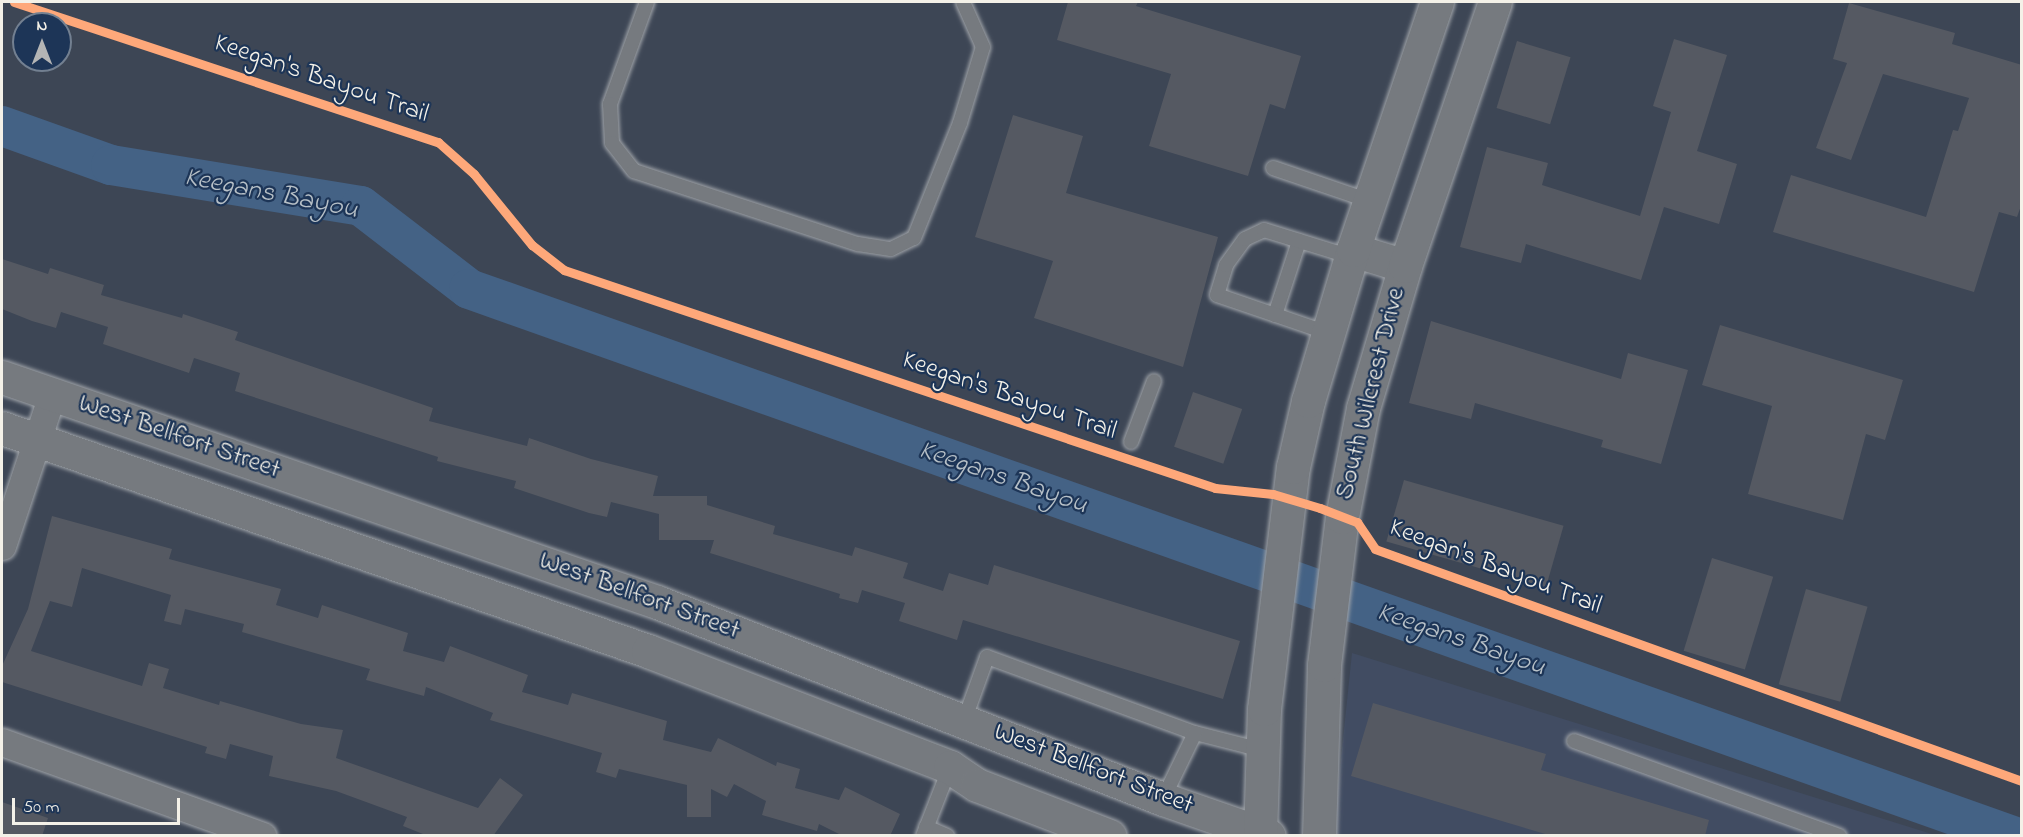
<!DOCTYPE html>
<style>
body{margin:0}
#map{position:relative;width:2023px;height:837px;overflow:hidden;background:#3d4655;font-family:"Indie Flower",sans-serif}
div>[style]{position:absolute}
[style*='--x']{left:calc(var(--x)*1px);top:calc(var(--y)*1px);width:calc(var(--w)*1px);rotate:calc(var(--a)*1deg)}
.built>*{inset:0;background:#414c62}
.river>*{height:40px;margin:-20px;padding:0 20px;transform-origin:20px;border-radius:20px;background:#446285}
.building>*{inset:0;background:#555962;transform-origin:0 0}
.roads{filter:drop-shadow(0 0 2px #9fa3a8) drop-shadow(0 0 2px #9fa3a8)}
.lane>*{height:14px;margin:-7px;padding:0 7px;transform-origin:7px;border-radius:7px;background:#767a7f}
.street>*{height:27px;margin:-13.5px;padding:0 13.5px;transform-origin:13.5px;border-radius:13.5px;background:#767a7f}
.secondary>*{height:33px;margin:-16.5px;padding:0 16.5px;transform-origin:16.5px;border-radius:16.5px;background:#767a7f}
.cycleway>*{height:9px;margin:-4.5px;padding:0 4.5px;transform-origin:4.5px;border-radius:4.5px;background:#fea87a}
span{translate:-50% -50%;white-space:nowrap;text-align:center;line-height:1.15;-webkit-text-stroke:4.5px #1d3557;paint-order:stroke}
.street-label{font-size:26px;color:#f4f1e8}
.water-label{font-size:27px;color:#b7c0c7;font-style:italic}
.frame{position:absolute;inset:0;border:3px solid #f4f1e8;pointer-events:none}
.north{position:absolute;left:12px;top:12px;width:60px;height:60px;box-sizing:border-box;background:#1d3557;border:2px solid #738091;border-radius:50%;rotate:0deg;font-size:16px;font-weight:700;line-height:24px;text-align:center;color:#f4f1e8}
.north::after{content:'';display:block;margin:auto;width:21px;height:27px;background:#b4b5b5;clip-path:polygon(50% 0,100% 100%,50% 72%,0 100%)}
.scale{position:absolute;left:12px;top:798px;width:168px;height:27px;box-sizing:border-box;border:3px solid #f4f1e8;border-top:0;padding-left:8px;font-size:18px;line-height:21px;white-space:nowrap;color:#f4f1e8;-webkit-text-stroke:4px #1d3557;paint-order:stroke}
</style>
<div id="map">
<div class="built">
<i style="clip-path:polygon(1352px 653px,1935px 835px,1333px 836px)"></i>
</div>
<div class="river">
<i style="--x:2;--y:126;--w:116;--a:19.7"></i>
<i style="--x:111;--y:165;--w:253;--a:9.3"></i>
<i style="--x:361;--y:206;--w:136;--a:37.5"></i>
<i style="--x:469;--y:289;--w:1638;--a:19.51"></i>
</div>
<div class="building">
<i style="clip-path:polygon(1068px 2px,1138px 2px,1136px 6px,1301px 56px,1285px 109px,1270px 104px,1248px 176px,1149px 146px,1171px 74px,1057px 40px)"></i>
<i style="clip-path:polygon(1849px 3px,1955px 33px,1952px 44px,2022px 65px,2022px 203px,2017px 217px,1999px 212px,1974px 292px,1773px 232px,1791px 175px,1926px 217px,1953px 130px,1958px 131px,1969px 98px,1883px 74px,1851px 160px,1816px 148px,1847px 63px,1833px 59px)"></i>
<i style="clip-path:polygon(1674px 39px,1727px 55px,1697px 151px,1737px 164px,1719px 224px,1664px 207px,1641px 280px,1526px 244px,1521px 263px,1460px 247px,1487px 147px,1548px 163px,1542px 185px,1640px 216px,1671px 112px,1653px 106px)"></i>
<i style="left:1517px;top:41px;width:56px;height:70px;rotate:17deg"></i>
<i style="clip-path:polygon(1013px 115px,1083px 136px,1066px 193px,1218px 237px,1183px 367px,1034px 318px,1053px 261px,975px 237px)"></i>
<i style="clip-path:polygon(2px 259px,48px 274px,50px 268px,104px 285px,101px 295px,182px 318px,183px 314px,238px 332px,235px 340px,433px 408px,429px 421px,527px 446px,529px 438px,591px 459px,658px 476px,653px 496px,707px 496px,707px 505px,775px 526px,773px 534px,852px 556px,855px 547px,908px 563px,903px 578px,943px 591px,949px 573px,988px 585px,994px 565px,1240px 641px,1223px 699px,963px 620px,957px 640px,899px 621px,905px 603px,862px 590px,858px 603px,839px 598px,840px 594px,710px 553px,714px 540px,659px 540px,659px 514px,611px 502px,607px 517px,589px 513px,514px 488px,516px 481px,437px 461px,438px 457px,235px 391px,240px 373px,194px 358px,189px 373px,103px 344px,108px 327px,61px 312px,56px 328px,32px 321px,2px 309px)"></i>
<i style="clip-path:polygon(1431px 321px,1621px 379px,1628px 353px,1688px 370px,1661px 464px,1601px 447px,1603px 440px,1475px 403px,1471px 419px,1409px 403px)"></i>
<i style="clip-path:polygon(1720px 325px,1903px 380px,1885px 440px,1866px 434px,1843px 520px,1748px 494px,1772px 406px,1702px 385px)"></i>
<i style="left:1193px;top:392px;width:52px;height:58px;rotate:19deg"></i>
<i style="left:1404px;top:480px;width:166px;height:64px;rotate:16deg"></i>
<i style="clip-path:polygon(52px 516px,172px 549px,169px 559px,281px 589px,276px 605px,318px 618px,322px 605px,408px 633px,403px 651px,444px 662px,450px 646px,528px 675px,522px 692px,568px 705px,572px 693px,667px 721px,663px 740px,711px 752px,718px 738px,776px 766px,777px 762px,800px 769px,795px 788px,839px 800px,845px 787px,900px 814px,890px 836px,843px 836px,819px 824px,817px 831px,762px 815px,766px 801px,734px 784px,727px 797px,711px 789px,711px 817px,687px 817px,687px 785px,619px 769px,616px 778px,596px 772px,602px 753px,490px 720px,493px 713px,426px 687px,424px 696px,366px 680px,370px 669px,242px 632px,244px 624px,185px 609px,181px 625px,164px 621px,171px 595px,82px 568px,72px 607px,50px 601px,31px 651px,142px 686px,149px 663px,169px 669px,163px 688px,219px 705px,220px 701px,301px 724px,343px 730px,336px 758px,478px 808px,500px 778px,523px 795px,493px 836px,428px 836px,403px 826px,407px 817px,336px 791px,269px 776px,273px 756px,230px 744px,226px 759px,205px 753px,207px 747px,2px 682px,2px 666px,28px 609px)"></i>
<i style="left:1712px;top:558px;width:64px;height:97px;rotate:17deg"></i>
<i style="left:1806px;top:589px;width:64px;height:99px;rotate:16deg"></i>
<i style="clip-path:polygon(1373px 703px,1546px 754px,1541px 770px,1709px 820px,1705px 836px,1552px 836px,1351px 776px)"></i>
<i style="clip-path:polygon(2px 802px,48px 818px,42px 836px,2px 836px)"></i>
</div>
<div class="roads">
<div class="lane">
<i style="--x:647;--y:2;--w:109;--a:109.9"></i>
<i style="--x:610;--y:104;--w:39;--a:87"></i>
<i style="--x:612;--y:143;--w:36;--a:52"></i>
<i style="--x:634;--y:171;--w:236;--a:18.1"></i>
<i style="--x:858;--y:244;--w:33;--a:9"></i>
<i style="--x:891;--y:249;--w:25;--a:-26"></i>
<i style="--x:914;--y:238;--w:124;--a:-68.2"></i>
<i style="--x:960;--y:123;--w:79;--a:-73.2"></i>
<i style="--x:983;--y:47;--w:49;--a:-114"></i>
<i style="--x:1273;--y:168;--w:102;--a:18.8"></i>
<i style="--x:1275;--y:315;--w:78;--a:-72"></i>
<i style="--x:1328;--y:333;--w:117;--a:-161.1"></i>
<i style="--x:1217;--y:295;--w:31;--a:-73"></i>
<i style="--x:1226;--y:265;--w:32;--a:-54"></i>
<i style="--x:1245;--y:239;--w:21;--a:-25"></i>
<i style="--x:1264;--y:230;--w:91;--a:17.2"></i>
<i style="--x:1131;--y:442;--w:65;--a:-69.3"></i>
<i style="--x:964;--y:721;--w:68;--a:-70.2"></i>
<i style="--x:987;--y:657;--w:221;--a:20.1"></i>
<i style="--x:1195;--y:733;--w:69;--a:14.2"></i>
<i style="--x:1574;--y:741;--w:282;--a:19.7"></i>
<i style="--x:1163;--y:799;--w:73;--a:-64.1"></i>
<i style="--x:926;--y:827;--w:23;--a:23"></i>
<i style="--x:923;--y:836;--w:74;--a:-68.6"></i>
</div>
<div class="street">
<i style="--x:2;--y:546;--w:159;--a:-71.7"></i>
<i style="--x:2;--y:742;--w:277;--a:19.8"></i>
</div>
<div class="secondary">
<i style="--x:1353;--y:250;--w:54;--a:17.1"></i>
<i style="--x:2;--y:377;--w:693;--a:18.96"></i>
<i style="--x:657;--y:602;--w:543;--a:21.27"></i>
<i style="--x:1163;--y:799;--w:112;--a:19.2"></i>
<i style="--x:2;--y:428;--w:683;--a:19.04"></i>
<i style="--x:648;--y:651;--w:324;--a:21"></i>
<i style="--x:950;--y:767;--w:32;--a:34"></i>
<i style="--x:977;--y:785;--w:142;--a:21"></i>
<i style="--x:1260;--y:836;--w:127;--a:-88.2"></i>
<i style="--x:1264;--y:709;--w:244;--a:-83.2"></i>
<i style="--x:1293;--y:467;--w:68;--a:-77.2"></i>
<i style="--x:1308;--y:401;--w:158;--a:-73.4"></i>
<i style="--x:1353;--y:250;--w:262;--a:-71.3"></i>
<i style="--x:1319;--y:836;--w:171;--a:-88.3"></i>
<i style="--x:1324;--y:665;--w:149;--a:-83.1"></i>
<i style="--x:1342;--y:517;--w:111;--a:-79.1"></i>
<i style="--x:1363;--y:408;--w:148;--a:-73.5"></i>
<i style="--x:1405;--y:266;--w:279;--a:-71.2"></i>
</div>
</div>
<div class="cycleway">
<i style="--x:14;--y:2;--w:447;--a:18.3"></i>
<i style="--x:438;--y:142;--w:48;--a:41.6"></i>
<i style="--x:474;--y:174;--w:92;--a:50.8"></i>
<i style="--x:532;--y:245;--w:41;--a:38"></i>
<i style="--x:564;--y:270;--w:687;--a:18.51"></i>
<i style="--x:1215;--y:488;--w:58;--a:5.9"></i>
<i style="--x:1273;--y:494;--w:49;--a:16.6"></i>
<i style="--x:1320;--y:508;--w:40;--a:21"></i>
<i style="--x:1357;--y:522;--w:32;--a:56"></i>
<i style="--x:1375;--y:549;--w:687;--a:19.73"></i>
</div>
<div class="street-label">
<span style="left:321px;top:80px;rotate:19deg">Keegan's Bayou Trail</span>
<span style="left:1372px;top:394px;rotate:-76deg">South Wilcrest Drive</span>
<span style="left:1009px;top:397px;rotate:19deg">Keegan's Bayou Trail</span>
<span style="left:179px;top:438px;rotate:19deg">West Bellfort Street</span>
<span style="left:1495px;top:568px;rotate:21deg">Keegan's Bayou Trail</span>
<span style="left:639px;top:597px;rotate:20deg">West Bellfort Street</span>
<span style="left:1093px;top:770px;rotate:21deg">West Bellfort Street</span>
</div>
<div class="water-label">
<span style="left:271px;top:194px;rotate:11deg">Keegans Bayou</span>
<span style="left:1003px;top:478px;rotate:19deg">Keegans Bayou</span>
<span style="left:1461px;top:640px;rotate:19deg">Keegans Bayou</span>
</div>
<div class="frame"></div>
<div class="north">N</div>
<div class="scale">50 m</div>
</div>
